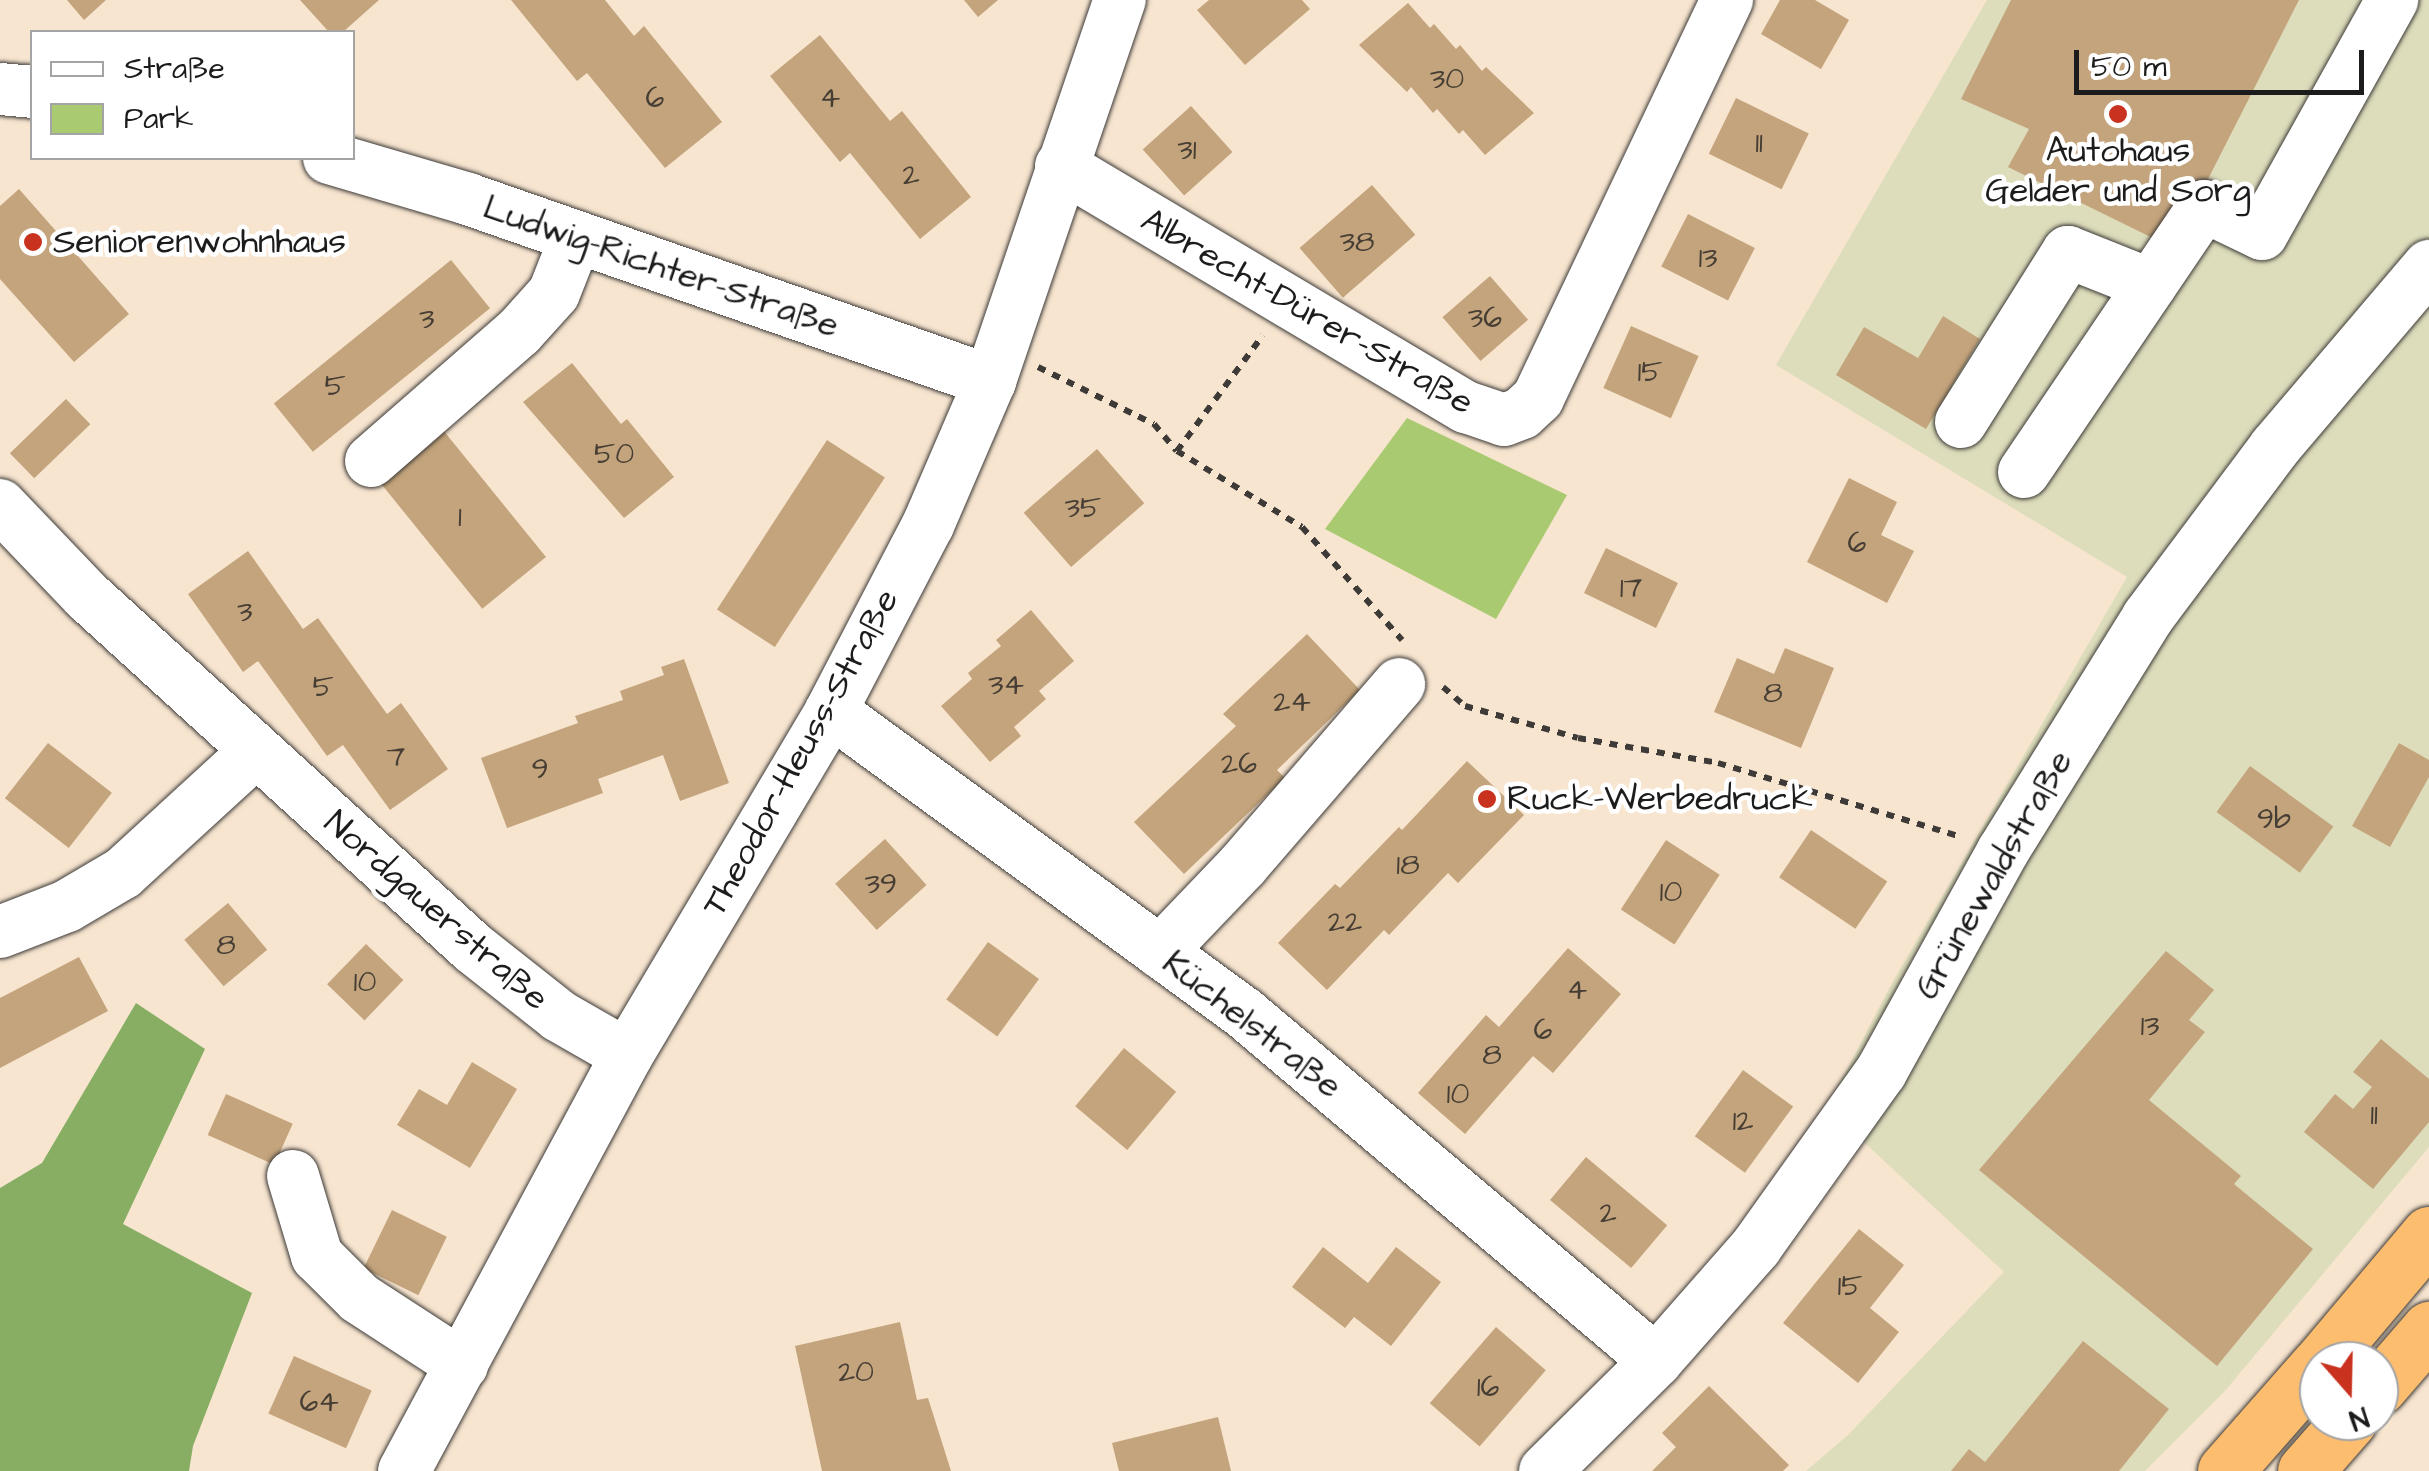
<!DOCTYPE html>
<meta charset="utf-8">
<style>
body{margin:0}
#map{position:relative;width:2429px;height:1471px;overflow:hidden;background:#f7e5d0;font-family:"Architects Daughter",sans-serif}
div>[style]{position:absolute}
[style*='--x']{left:calc(var(--x)*1px);top:calc(var(--y)*1px);width:calc(var(--w)*1px);rotate:calc(var(--a)*1deg)}
.built>*{inset:0;background:#ddddbc}
.green>*{inset:0;background:#aaca71}
.forest>*{inset:0;background:#87ae63}
.building>*{inset:0;background:#c4a47c;transform-origin:0 0}
.path>*{height:6px;margin-top:-3px;transform-origin:0;background:repeating-linear-gradient(90deg,#3d3a37 0 8px,transparent 0 16px)}
.roads{filter:drop-shadow(0 0 2px #3d3a37) drop-shadow(0 0 2px #3d3a37)}
.minor>*{height:52px;margin:-26px;padding:0 26px;transform-origin:26px;border-radius:26px;background:#fff}
.highway>*{height:55px;margin:-27.5px;padding:0 27.5px;transform-origin:27.5px;border-radius:27.5px;background:#fcbd6f}
.dots>*{width:28px;height:28px;translate:-50% -50%;box-sizing:border-box;border:5px solid #fff;border-radius:50%}
span{translate:-50% -50%;white-space:nowrap;text-align:center;line-height:1.15;-webkit-text-stroke:9px #fff;paint-order:stroke}
.number-label{font-size:30px;color:#463e34}
.number-label span{-webkit-text-stroke-width:0}
.poi-label{font-size:35px;color:#1c1c1c}
.left{translate:0 -50%;text-align:left}
.street-label{font-size:35px;color:#1c1c1c}
.legend{position:absolute;left:30px;top:30px;width:325px;height:130px;box-sizing:border-box;background:#fff;border:2px solid #a4a4a4;margin:0;padding:12px 18px;list-style:none;font-size:30px;color:#1c1c1c}
.legend li{display:flex;align-items:center;gap:20px;height:50px}
.legend b{width:50px;border:2px solid #a4a4a4}
.north{position:absolute;left:2299px;top:1341px;width:100px;height:100px;box-sizing:border-box;background:#fff;border:2px solid #a4a4a4;border-radius:50%;rotate:160deg;font-size:28px;font-weight:700;line-height:40px;text-align:center;color:#1c1c1c}
.north::after{content:'';display:block;margin:auto;width:35px;height:45px;background:#c8321e;clip-path:polygon(50% 0,100% 100%,50% 72%,0 100%)}
.scale{position:absolute;left:2074px;top:50px;width:290px;height:45px;box-sizing:border-box;border:5px solid #1c1c1c;border-top:0;padding-left:12px;font-size:30px;line-height:35px;white-space:nowrap;color:#1c1c1c;-webkit-text-stroke:8px #fff;paint-order:stroke}
</style>
<div id="map">
<div class="built">
<i style="clip-path:polygon(1987px 0,2429px 0,2429px 1147px,2224px 1392px,2145px 1471px,1806px 1471px,1848px 1435px,2004px 1272px,1827px 1108px,1891px 985px,2127px 577px,1776px 365px)"></i>
</div>
<div class="green">
<i style="clip-path:polygon(1407px 418px,1567px 495px,1496px 619px,1325px 529px)"></i>
</div>
<div class="forest">
<i style="clip-path:polygon(136px 1003px,205px 1049px,123px 1224px,252px 1293px,193px 1446px,189px 1471px,0 1471px,0 1188px,42px 1163px)"></i>
</div>
<div class="building">
<i style="clip-path:polygon(67px 0,106px 0,84px 20px)"></i>
<i style="clip-path:polygon(300px 0,379px 0,343px 32px,329px 32px)"></i>
<i style="clip-path:polygon(511px 0,605px 0,634px 36px,644px 26px,722px 122px,665px 168px,587px 73px,577px 81px)"></i>
<i style="clip-path:polygon(964px 0,998px 0,978px 17px)"></i>
<i style="clip-path:polygon(1209px 0,1302px 0,1310px 9px,1245px 65px,1197px 10px)"></i>
<i style="clip-path:polygon(1780px 0,1815px 0,1849px 20px,1821px 69px,1761px 34px)"></i>
<i style="clip-path:polygon(2011px 0,2299px 0,2173px 248px,2008px 167px,2029px 129px,1961px 99px)"></i>
<i style="clip-path:polygon(1408px 3px,1430px 28px,1434px 24px,1456px 49px,1460px 45px,1482px 71px,1486px 67px,1534px 113px,1485px 155px,1463px 130px,1459px 134px,1437px 109px,1433px 113px,1411px 87px,1407px 92px,1359px 45px)"></i>
<i style="clip-path:polygon(820px 35px,890px 121px,902px 111px,971px 197px,920px 239px,850px 153px,840px 162px,770px 76px)"></i>
<i style="left:1736px;top:98px;width:81px;height:62px;rotate:26deg"></i>
<i style="left:1191px;top:106px;width:62px;height:65px;rotate:48deg"></i>
<i style="left:1372px;top:185px;width:66px;height:96px;rotate:49deg"></i>
<i style="clip-path:polygon(19px 189px,129px 314px,74px 362px,0 279px,0 206px)"></i>
<i style="left:1688px;top:214px;width:75px;height:59px;rotate:27deg"></i>
<i style="left:451px;top:260px;width:62px;height:228px;rotate:51deg"></i>
<i style="left:1490px;top:276px;width:58px;height:63px;rotate:49deg"></i>
<i style="clip-path:polygon(1943px 316px,1980px 339px,1926px 429px,1836px 375px,1864px 327px,1918px 358px)"></i>
<i style="left:1631px;top:326px;width:74px;height:68px;rotate:24deg"></i>
<i style="clip-path:polygon(572px 363px,621px 424px,627px 419px,674px 477px,624px 518px,523px 402px)"></i>
<i style="left:66px;top:399px;width:35px;height:78px;rotate:46deg"></i>
<i style="left:439px;top:425px;width:170px;height:82px;rotate:51deg"></i>
<i style="left:827px;top:440px;width:69px;height:202px;rotate:33deg"></i>
<i style="left:1097px;top:449px;width:72px;height:97px;rotate:49deg"></i>
<i style="clip-path:polygon(1849px 478px,1897px 502px,1881px 535px,1914px 551px,1887px 603px,1807px 562px)"></i>
<i style="left:1606px;top:548px;width:80px;height:50px;rotate:26deg"></i>
<i style="clip-path:polygon(248px 551px,303px 629px,318px 618px,387px 714px,401px 703px,448px 769px,390px 810px,343px 745px,327px 756px,258px 661px,243px 672px,188px 594px)"></i>
<i style="clip-path:polygon(1031px 610px,1074px 661px,1039px 691px,1046px 699px,1014px 727px,1021px 736px,990px 762px,941px 706px,972px 679px,968px 673px,1001px 646px,996px 640px)"></i>
<i style="clip-path:polygon(1307px 634px,1360px 690px,1277px 770px,1285px 778px,1184px 874px,1134px 822px,1236px 726px,1223px 714px)"></i>
<i style="clip-path:polygon(1785px 648px,1834px 668px,1801px 748px,1714px 712px,1737px 658px,1774px 674px)"></i>
<i style="clip-path:polygon(684px 659px,729px 783px,680px 801px,663px 755px,598px 779px,603px 793px,507px 828px,481px 758px,578px 723px,575px 716px,623px 700px,620px 691px,664px 675px,661px 667px)"></i>
<i style="left:48px;top:743px;width:81px;height:70px;rotate:38deg"></i>
<i style="clip-path:polygon(2399px 743px,2429px 760px,2429px 777px,2390px 847px,2352px 826px)"></i>
<i style="clip-path:polygon(1467px 761px,1524px 815px,1458px 883px,1448px 873px,1389px 935px,1384px 930px,1327px 990px,1278px 943px,1335px 884px,1340px 888px,1399px 827px,1402px 830px)"></i>
<i style="left:2250px;top:766px;width:103px;height:57px;rotate:36deg"></i>
<i style="left:1811px;top:830px;width:92px;height:57px;rotate:34deg"></i>
<i style="left:885px;top:839px;width:62px;height:67px;rotate:48deg"></i>
<i style="left:1666px;top:840px;width:64px;height:83px;rotate:33deg"></i>
<i style="left:228px;top:903px;width:61px;height:57px;rotate:50deg"></i>
<i style="left:988px;top:942px;width:63px;height:71px;rotate:36deg"></i>
<i style="left:366px;top:944px;width:52px;height:56px;rotate:44deg"></i>
<i style="clip-path:polygon(1568px 948px,1621px 994px,1553px 1073px,1533px 1056px,1465px 1134px,1418px 1093px,1486px 1015px,1499px 1027px)"></i>
<i style="clip-path:polygon(2166px 951px,2214px 990px,2189px 1020px,2205px 1032px,2149px 1100px,2241px 1176px,2234px 1184px,2313px 1249px,2217px 1366px,1979px 1170px)"></i>
<i style="clip-path:polygon(79px 957px,108px 1011px,0 1068px,0 998px)"></i>
<i style="clip-path:polygon(2381px 1039px,2429px 1079px,2429px 1122px,2373px 1189px,2304px 1132px,2335px 1094px,2353px 1109px,2372px 1087px,2353px 1072px)"></i>
<i style="left:1124px;top:1048px;width:68px;height:76px;rotate:40deg"></i>
<i style="clip-path:polygon(472px 1062px,517px 1089px,470px 1168px,397px 1125px,419px 1089px,447px 1105px)"></i>
<i style="left:1743px;top:1070px;width:62px;height:82px;rotate:36deg"></i>
<i style="left:226px;top:1094px;width:73px;height:45px;rotate:24deg"></i>
<i style="left:1586px;top:1157px;width:106px;height:56px;rotate:40deg"></i>
<i style="left:392px;top:1210px;width:61px;height:65px;rotate:26deg"></i>
<i style="clip-path:polygon(1859px 1229px,1904px 1265px,1870px 1308px,1899px 1332px,1858px 1383px,1783px 1323px)"></i>
<i style="clip-path:polygon(1323px 1247px,1368px 1283px,1396px 1247px,1441px 1282px,1391px 1346px,1354px 1317px,1345px 1328px,1292px 1287px)"></i>
<i style="clip-path:polygon(900px 1322px,917px 1400px,928px 1398px,951px 1471px,822px 1471px,795px 1346px)"></i>
<i style="left:1496px;top:1327px;width:66px;height:101px;rotate:41deg"></i>
<i style="clip-path:polygon(2083px 1341px,2169px 1409px,2119px 1471px,1951px 1471px,1969px 1449px,1985px 1462px)"></i>
<i style="left:294px;top:1356px;width:85px;height:63px;rotate:24deg"></i>
<i style="clip-path:polygon(1709px 1386px,1789px 1465px,1783px 1471px,1652px 1471px,1676px 1447px,1662px 1433px)"></i>
<i style="clip-path:polygon(1218px 1417px,1231px 1471px,1119px 1471px,1112px 1443px)"></i>
</div>
<div class="path">
<i style="--x:1038;--y:367;--w:129;--a:26.2"></i>
<i style="--x:1154;--y:424;--w:35;--a:50"></i>
<i style="--x:1177;--y:451;--w:146;--a:31.3"></i>
<i style="--x:1302;--y:527;--w:151;--a:48.5"></i>
<i style="--x:1177;--y:451;--w:144;--a:-53.4"></i>
<i style="--x:1443;--y:687;--w:29;--a:41"></i>
<i style="--x:1465;--y:706;--w:117;--a:15.8"></i>
<i style="--x:1578;--y:738;--w:142;--a:10.1"></i>
<i style="--x:1718;--y:763;--w:254;--a:16.9"></i>
</div>
<div class="roads">
<div class="minor">
<i style="--x:0;--y:89;--w:32;--a:5"></i>
<i style="--x:329;--y:158;--w:145;--a:16.4"></i>
<i style="--x:468;--y:199;--w:553;--a:19.22"></i>
<i style="--x:1061;--y:166;--w:471;--a:30.8"></i>
<i style="--x:1466;--y:407;--w:40;--a:18.9"></i>
<i style="--x:1504;--y:420;--w:19;--a:-21"></i>
<i style="--x:1522;--y:413;--w:22;--a:-43"></i>
<i style="--x:1538;--y:398;--w:441;--a:-64.6"></i>
<i style="--x:1961;--y:422;--w:201;--a:-57.8"></i>
<i style="--x:2068;--y:252;--w:89;--a:21.7"></i>
<i style="--x:371;--y:461;--w:196;--a:-41.1"></i>
<i style="--x:519;--y:332;--w:52;--a:-48.1"></i>
<i style="--x:554;--y:293;--w:60;--a:-68.6"></i>
<i style="--x:2024;--y:472;--w:321;--a:-55.9"></i>
<i style="--x:2204;--y:206;--w:64;--a:25.8"></i>
<i style="--x:2262;--y:234;--w:268;--a:-60.9"></i>
<i style="--x:0;--y:505;--w:126;--a:46.3"></i>
<i style="--x:87;--y:596;--w:522;--a:42.36"></i>
<i style="--x:473;--y:948;--w:110;--a:38.3"></i>
<i style="--x:559;--y:1016;--w:78;--a:29.8"></i>
<i style="--x:831;--y:711;--w:512;--a:36.18"></i>
<i style="--x:1244;--y:1013;--w:539;--a:40.19"></i>
<i style="--x:0;--y:932;--w:72;--a:-21.2"></i>
<i style="--x:67;--y:906;--w:65;--a:-30.5"></i>
<i style="--x:123;--y:873;--w:179;--a:-42.5"></i>
<i style="--x:1160;--y:952;--w:120;--a:-46.3"></i>
<i style="--x:1243;--y:865;--w:239;--a:-49.2"></i>
<i style="--x:293;--y:1176;--w:84;--a:73.3"></i>
<i style="--x:317;--y:1256;--w:59;--a:45"></i>
<i style="--x:359;--y:1298;--w:123;--a:33"></i>
<i style="--x:404;--y:1471;--w:472;--a:-61.8"></i>
<i style="--x:627;--y:1055;--w:400;--a:-59.3"></i>
<i style="--x:831;--y:711;--w:210;--a:-62.5"></i>
<i style="--x:928;--y:525;--w:157;--a:-66.7"></i>
<i style="--x:990;--y:381;--w:403;--a:-71.2"></i>
<i style="--x:1545;--y:1471;--w:156;--a:-44.7"></i>
<i style="--x:1656;--y:1361;--w:152;--a:-48.7"></i>
<i style="--x:1756;--y:1247;--w:215;--a:-54.5"></i>
<i style="--x:1881;--y:1072;--w:252;--a:-61.1"></i>
<i style="--x:2003;--y:851;--w:275;--a:-58.2"></i>
<i style="--x:2148;--y:617;--w:212;--a:-53.2"></i>
<i style="--x:2275;--y:447;--w:238;--a:-49.6"></i>
</div>
<div class="highway">
<i style="--x:2322;--y:1361;--w:166;--a:-49.9"></i>
<i style="--x:2379;--y:1387;--w:77;--a:-49.2"></i>
<i style="--x:2225;--y:1471;--w:142;--a:-48.7"></i>
<i style="--x:2305;--y:1471;--w:67;--a:-48.7"></i>
</div>
</div>
<div class="dots">
<i style="left:2118px;top:114px;background:#c8321e"></i>
<i style="left:33px;top:242px;background:#c8321e"></i>
<i style="left:1487px;top:799px;background:#c8321e"></i>
</div>
<div class="number-label">
<span style="left:1447px;top:79px">30</span>
<span style="left:655px;top:98px">6</span>
<span style="left:830px;top:98px">4</span>
<span style="left:1759px;top:143px">11</span>
<span style="left:1187px;top:150px">31</span>
<span style="left:911px;top:175px">2</span>
<span style="left:1357px;top:242px">38</span>
<span style="left:1708px;top:258px">13</span>
<span style="left:1485px;top:318px">36</span>
<span style="left:427px;top:319px">3</span>
<span style="left:1650px;top:372px">15</span>
<span style="left:335px;top:386px">5</span>
<span style="left:614px;top:454px">50</span>
<span style="left:1083px;top:508px">35</span>
<span style="left:460px;top:517px">1</span>
<span style="left:1857px;top:543px">6</span>
<span style="left:1631px;top:588px">17</span>
<span style="left:245px;top:612px">3</span>
<span style="left:1006px;top:685px">34</span>
<span style="left:323px;top:687px">5</span>
<span style="left:1773px;top:693px">8</span>
<span style="left:1292px;top:702px">24</span>
<span style="left:396px;top:757px">7</span>
<span style="left:1239px;top:764px">26</span>
<span style="left:540px;top:769px">9</span>
<span style="left:2274px;top:819px">9b</span>
<span style="left:1408px;top:865px">18</span>
<span style="left:881px;top:884px">39</span>
<span style="left:1671px;top:892px">10</span>
<span style="left:1345px;top:922px">22</span>
<span style="left:226px;top:945px">8</span>
<span style="left:365px;top:982px">10</span>
<span style="left:1577px;top:990px">4</span>
<span style="left:2150px;top:1026px">13</span>
<span style="left:1543px;top:1030px">6</span>
<span style="left:1492px;top:1055px">8</span>
<span style="left:1458px;top:1094px">10</span>
<span style="left:2374px;top:1115px">11</span>
<span style="left:1743px;top:1121px">12</span>
<span style="left:1608px;top:1213px">2</span>
<span style="left:1850px;top:1286px">15</span>
<span style="left:856px;top:1372px">20</span>
<span style="left:1488px;top:1387px">16</span>
<span style="left:319px;top:1402px">64</span>
</div>
<div class="poi-label">
<span style="left:2118px;top:171px">Autohaus<br>Gelder und Sorg</span>
<span class="left" style="left:53px;top:242px">Seniorenwohnhaus</span>
<span class="left" style="left:1507px;top:799px">Ruck-Werbedruck</span>
</div>
<div class="street-label">
<span style="left:661px;top:267px;rotate:19deg">Ludwig-Richter-Straße</span>
<span style="left:1307px;top:312px;rotate:30deg">Albrecht-Dürer-Straße</span>
<span style="left:801px;top:753px;rotate:-61deg">Theodor-Heuss-Straße</span>
<span style="left:1994px;top:875px;rotate:-60deg">Grünewaldstraße</span>
<span style="left:436px;top:911px;rotate:41deg">Nordgauerstraße</span>
<span style="left:1252px;top:1025px;rotate:38deg">Küchelstraße</span>
</div>
<ul class="legend">
<li><b style="height:12px;background:#fff"></b>Straße</li>
<li><b style="height:28px;background:#aaca71"></b>Park</li>
</ul>
<div class="north">N</div>
<div class="scale">50 m</div>
</div>
